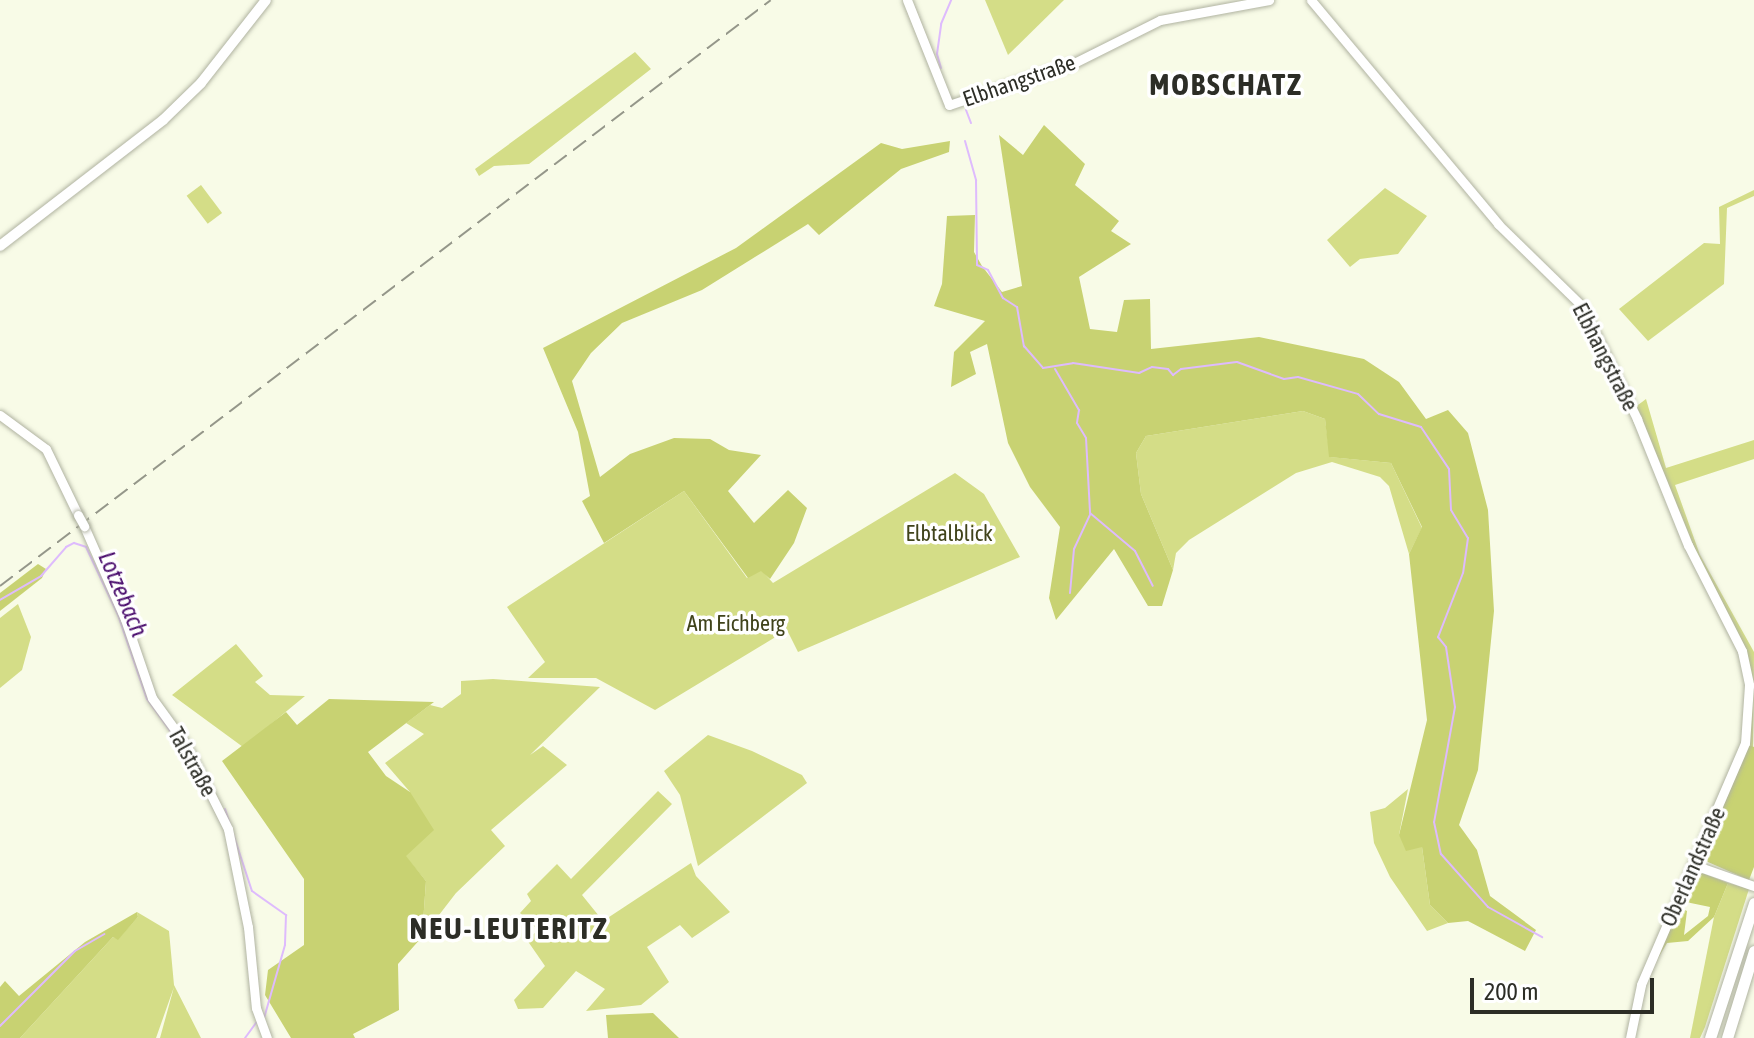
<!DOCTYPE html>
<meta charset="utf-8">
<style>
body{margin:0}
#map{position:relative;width:1754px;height:1038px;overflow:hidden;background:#f8fbe7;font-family:"Asap Condensed",sans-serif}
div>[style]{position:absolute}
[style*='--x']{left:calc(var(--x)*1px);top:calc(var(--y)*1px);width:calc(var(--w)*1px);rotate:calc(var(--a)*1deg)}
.green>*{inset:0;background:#d4dd87;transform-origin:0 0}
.forest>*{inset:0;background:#c8d272}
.stream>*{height:2px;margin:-1px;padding:0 1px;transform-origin:1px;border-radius:1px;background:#debbfd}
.roads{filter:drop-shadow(0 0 2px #b0b3a1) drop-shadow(0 0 2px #b0b3a1)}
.secondary>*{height:9px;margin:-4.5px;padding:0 4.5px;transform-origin:4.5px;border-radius:4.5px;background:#fff}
.primary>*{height:10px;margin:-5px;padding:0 5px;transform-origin:5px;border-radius:5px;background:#fff}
.highway>*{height:11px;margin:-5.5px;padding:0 5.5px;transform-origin:5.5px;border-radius:5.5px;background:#fff}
.rail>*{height:2px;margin-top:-1px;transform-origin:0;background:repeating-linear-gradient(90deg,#949689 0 16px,transparent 0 24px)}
.bridges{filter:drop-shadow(0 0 2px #b0b3a1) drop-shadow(0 0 2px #b0b3a1)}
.secondary-bridge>*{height:9px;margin:-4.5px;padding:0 4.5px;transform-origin:4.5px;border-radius:4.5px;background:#fff}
span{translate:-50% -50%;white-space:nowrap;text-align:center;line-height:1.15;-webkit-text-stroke:7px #fff;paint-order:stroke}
.street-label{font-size:22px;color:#2c2d26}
.park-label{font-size:22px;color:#40431b}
.water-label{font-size:24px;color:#4b0e6e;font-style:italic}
.district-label{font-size:30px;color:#2c2d26;font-weight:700;letter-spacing:2px}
.scale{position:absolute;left:1470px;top:978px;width:184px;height:36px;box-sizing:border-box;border:4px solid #2c2d26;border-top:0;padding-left:10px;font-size:24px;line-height:28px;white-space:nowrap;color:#2c2d26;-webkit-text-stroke:6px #fff;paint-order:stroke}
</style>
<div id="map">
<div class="green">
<i style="clip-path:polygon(985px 0,1064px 0,1008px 55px)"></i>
<i style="clip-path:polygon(635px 52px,651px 69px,529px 164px,494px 166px,479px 176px,475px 169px)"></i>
<i style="left:201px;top:185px;width:35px;height:18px;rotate:53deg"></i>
<i style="clip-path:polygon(1385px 188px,1427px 216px,1398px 254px,1360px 259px,1350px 267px,1327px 240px)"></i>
<i style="clip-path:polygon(1754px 190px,1754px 196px,1727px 208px,1724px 284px,1648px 341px,1619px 309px,1704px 243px,1720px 244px,1719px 207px)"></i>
<i style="clip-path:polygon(1646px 399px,1666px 468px,1754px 440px,1754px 459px,1675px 485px,1700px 555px,1754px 652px,1753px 747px,1747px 744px,1752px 682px,1634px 408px)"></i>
<i style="clip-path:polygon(1303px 411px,1325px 419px,1330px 457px,1391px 463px,1422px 528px,1409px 554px,1389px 486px,1380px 477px,1332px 462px,1296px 473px,1189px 540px,1176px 553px,1173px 570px,1141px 494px,1136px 453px,1146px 436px)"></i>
<i style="clip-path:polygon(955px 473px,984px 494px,1020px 557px,798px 652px,787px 630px,655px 710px,596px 678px,528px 678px,545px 662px,507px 607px,684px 491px,747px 578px,761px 570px,773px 583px)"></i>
<i style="clip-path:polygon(18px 604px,31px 637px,22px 670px,0 688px,0 618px)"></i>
<i style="clip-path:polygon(236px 644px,263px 676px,255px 682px,270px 695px,305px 696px,243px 747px,172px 695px)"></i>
<i style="clip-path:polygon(493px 679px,600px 687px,530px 755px,543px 746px,567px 765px,491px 830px,505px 846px,456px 893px,422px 937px,426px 881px,405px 856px,410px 792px,385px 763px,424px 734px,406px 723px,430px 705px,442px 708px,461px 694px,461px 681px)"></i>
<i style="clip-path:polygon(708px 735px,752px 751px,802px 775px,807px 783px,698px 866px,680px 795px,664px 771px)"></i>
<i style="clip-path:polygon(1408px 789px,1399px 835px,1422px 847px,1430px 905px,1448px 923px,1427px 931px,1390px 877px,1374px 843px,1370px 812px,1385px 808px)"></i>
<i style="clip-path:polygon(658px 791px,672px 804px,582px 895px,603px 921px,691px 863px,696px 876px,730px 912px,692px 938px,680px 925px,647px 947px,669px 982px,641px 1005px,586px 1011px,605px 989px,576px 971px,543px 1008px,518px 1009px,514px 1000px,545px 966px,527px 940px,538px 930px,520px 913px,531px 901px,527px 894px,557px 864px,571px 879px)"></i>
<i style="clip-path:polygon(1728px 883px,1749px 889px,1705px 1027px,1700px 1038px,1690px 1038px,1714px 917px)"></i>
<i style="clip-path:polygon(137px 912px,169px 931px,174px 985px,201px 1038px,160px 1038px,174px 987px,156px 1038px,20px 1038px,113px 937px,118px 939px,138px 917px)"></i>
</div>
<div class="forest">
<i style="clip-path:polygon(1044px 125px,1085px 164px,1075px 185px,1119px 221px,1111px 231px,1131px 244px,1079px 277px,1090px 329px,1117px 332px,1124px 300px,1150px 299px,1151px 349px,1259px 337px,1364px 359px,1399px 382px,1426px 419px,1448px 410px,1468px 433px,1488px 510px,1494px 611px,1478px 770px,1459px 825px,1477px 850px,1490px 896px,1536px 930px,1525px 951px,1468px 921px,1448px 923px,1430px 905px,1422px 847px,1406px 851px,1399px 835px,1427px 720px,1409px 554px,1422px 527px,1391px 463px,1329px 457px,1325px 419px,1303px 411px,1146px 436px,1136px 453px,1141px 494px,1173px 570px,1162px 606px,1148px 606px,1114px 549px,1056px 620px,1049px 598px,1060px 527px,1030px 487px,1008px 443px,987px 344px,970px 352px,976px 374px,951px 387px,954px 352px,985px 321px,934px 306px,942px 284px,947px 216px,975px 215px,974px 252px,982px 266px,1002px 292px,1022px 286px,999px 135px,1023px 155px)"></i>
<i style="clip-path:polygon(950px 141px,949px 152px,901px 169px,819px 235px,808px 224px,702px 290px,622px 323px,591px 353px,572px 381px,600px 477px,630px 454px,674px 438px,710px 439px,729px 450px,761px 455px,728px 491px,754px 523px,788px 490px,807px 508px,794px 543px,770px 579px,761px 571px,748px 578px,684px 491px,604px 543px,582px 501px,590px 496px,578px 432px,543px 348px,736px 248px,881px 143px,902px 149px)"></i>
<i style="clip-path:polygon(38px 564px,46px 569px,42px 578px,0 611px,0 593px)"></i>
<i style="clip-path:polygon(329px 699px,434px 702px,368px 752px,386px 776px,410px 792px,434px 830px,406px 856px,426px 881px,422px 937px,398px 964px,399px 1010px,353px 1034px,355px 1038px,291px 1038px,265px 995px,268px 970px,304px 945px,304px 879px,222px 761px,286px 712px,297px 725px)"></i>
<i style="clip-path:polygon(1747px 744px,1754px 747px,1754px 867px,1749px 880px,1701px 859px)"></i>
<i style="clip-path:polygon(1702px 873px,1728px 883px,1714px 917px,1688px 941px,1667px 943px,1651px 970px,1678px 907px,1687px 911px,1684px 935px,1708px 916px,1710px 907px,1681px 901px,1690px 880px)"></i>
<i style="clip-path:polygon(137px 912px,138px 917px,118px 940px,113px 937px,20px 1038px,0 1038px,0 987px,5px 981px,19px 996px,85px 942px)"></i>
<i style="clip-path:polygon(653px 1013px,679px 1038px,608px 1038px,606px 1015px)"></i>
</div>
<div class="stream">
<i style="--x:941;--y:68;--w:15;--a:-106"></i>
<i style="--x:937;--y:54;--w:30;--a:-82"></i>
<i style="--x:941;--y:24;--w:26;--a:-67"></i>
<i style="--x:966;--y:110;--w:14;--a:69"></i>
<i style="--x:965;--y:141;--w:41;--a:74.2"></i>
<i style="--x:976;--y:180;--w:85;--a:89.3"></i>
<i style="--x:977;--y:265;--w:12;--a:24"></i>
<i style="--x:988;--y:270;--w:32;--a:62"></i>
<i style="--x:1003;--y:298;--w:17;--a:33"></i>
<i style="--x:1017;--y:307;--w:40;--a:80"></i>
<i style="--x:1024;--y:346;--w:29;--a:49"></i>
<i style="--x:1043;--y:368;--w:30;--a:-9"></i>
<i style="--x:1073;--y:363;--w:67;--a:8.6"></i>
<i style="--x:1139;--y:373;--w:14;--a:-25"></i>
<i style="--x:1152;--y:367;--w:16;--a:7"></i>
<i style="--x:1168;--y:369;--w:8;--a:50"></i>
<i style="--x:1173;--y:375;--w:10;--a:-37"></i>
<i style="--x:1181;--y:369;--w:56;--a:-7.1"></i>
<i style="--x:1237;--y:362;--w:50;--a:19.9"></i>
<i style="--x:1284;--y:379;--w:14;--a:-8"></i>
<i style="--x:1298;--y:377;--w:62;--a:15.8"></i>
<i style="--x:1358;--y:394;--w:29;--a:44"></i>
<i style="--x:1379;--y:414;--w:44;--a:17.2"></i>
<i style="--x:1421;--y:427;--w:50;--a:56.3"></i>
<i style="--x:1449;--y:469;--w:41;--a:87.2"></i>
<i style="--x:1451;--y:510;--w:33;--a:59"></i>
<i style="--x:1468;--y:538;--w:35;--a:98"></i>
<i style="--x:1463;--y:573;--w:69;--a:111.3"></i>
<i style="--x:1438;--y:637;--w:13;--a:51"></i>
<i style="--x:1446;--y:647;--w:61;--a:81.5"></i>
<i style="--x:1455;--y:707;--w:117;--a:100.3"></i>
<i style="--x:1434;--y:822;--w:33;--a:78"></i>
<i style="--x:1441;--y:854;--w:71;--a:48.4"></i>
<i style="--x:1488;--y:907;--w:62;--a:29.1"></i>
<i style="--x:1055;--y:369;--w:48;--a:59.7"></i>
<i style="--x:1079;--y:410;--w:13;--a:99"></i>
<i style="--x:1077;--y:423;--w:17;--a:59"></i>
<i style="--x:1086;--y:438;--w:75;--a:86.9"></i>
<i style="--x:1090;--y:513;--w:59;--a:40.2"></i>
<i style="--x:1135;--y:551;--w:39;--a:63"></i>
<i style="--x:1070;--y:593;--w:44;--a:-84.8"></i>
<i style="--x:1074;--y:549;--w:38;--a:-65"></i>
<i style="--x:0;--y:600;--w:48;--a:-30.3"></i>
<i style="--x:41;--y:576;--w:38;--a:-49"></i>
<i style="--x:66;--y:547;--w:9;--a:-27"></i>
<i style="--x:74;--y:543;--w:13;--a:18"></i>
<i style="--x:86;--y:547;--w:75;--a:64.8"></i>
<i style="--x:118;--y:615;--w:89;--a:71"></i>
<i style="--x:147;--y:699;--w:58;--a:54.1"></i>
<i style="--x:225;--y:809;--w:86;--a:71.8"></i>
<i style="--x:252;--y:891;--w:42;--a:35.2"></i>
<i style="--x:286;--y:915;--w:30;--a:92"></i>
<i style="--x:285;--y:945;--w:76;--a:106"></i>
<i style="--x:0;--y:1026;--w:106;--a:-45"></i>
<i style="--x:75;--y:951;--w:34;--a:-30"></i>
<i style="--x:245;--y:1038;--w:22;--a:-54"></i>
</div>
<div class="roads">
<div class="secondary">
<i style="--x:907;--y:0;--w:113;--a:68.2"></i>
<i style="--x:949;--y:105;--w:134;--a:-18.7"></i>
<i style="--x:1076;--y:62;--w:94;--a:-26.6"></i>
<i style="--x:1160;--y:20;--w:111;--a:-10.4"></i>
<i style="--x:1311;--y:0;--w:292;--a:50.1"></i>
<i style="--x:1498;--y:224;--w:117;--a:44.3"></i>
<i style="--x:1582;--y:306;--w:126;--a:64"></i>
<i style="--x:1637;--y:419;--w:136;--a:68"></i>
<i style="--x:1688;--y:545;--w:119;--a:63"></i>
<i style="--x:1742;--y:651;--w:35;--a:78"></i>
<i style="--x:1749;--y:685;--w:58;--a:93.9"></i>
<i style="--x:1745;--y:743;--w:263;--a:113.3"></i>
<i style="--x:1641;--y:985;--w:54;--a:101.7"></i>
<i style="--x:0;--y:415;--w:57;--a:36.5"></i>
<i style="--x:46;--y:449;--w:73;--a:64.1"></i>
<i style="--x:84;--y:526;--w:102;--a:66.2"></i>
<i style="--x:125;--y:619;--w:83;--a:71.1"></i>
<i style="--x:152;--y:698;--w:58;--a:54.1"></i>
<i style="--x:186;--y:745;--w:94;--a:63.4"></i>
<i style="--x:228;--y:829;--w:100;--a:78.5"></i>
<i style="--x:248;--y:927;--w:81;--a:84.4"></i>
<i style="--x:256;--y:1008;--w:32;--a:70"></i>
<i style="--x:1694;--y:865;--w:64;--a:19.3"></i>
</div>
<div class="primary">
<i style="--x:0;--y:246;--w:206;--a:-37.7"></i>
<i style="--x:163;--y:120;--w:53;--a:-44.2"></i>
<i style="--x:201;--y:83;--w:105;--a:-51.9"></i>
</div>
<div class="highway">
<i style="--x:1710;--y:1038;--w:142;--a:-71.9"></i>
<i style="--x:1727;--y:1038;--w:91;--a:-72.8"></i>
</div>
</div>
<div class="rail">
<i style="--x:0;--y:586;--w:968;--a:-37.24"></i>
</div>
<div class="bridges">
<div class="secondary-bridge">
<i style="--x:78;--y:515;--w:13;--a:61"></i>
</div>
</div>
<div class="street-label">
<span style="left:1019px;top:81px;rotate:-19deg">Elbhangstraße</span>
<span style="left:1605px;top:357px;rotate:63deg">Elbhangstraße</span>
<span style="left:192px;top:762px;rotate:61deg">Talstraße</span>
<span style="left:1693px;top:867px;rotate:-66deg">Oberlandstraße</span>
</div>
<div class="park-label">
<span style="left:949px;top:534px">Elbtalblick</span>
<span style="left:736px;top:624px">Am Eichberg</span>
</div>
<div class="water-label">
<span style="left:123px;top:594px;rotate:67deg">Lotzebach</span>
</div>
<div class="district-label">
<span style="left:1226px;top:84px">MOBSCHATZ</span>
<span style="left:509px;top:928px">NEU-LEUTERITZ</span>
</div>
<div class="scale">200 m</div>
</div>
